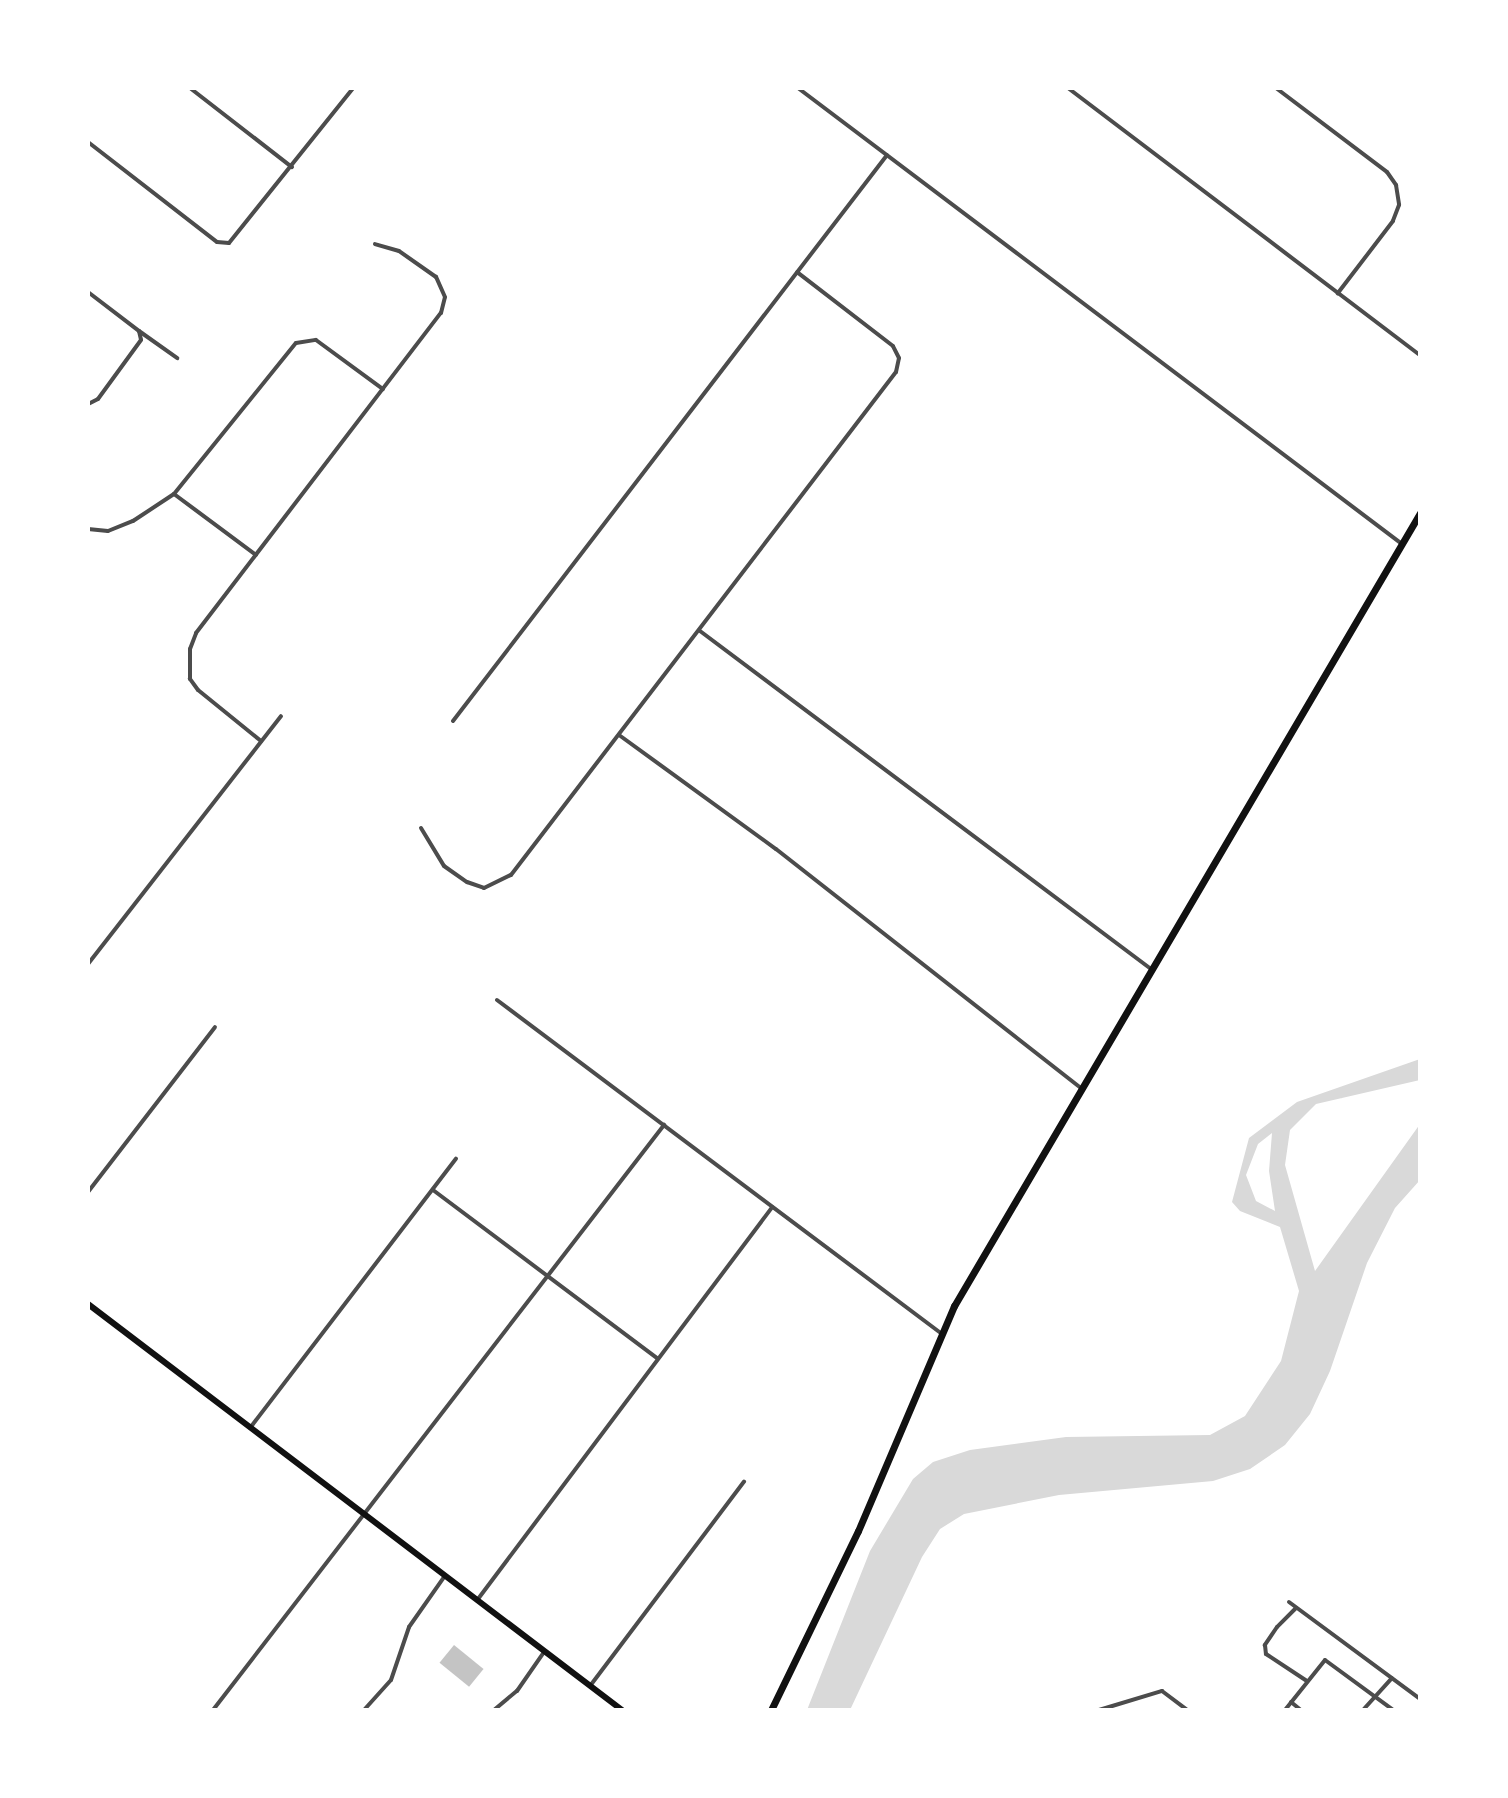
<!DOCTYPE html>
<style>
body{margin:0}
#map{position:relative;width:1508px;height:1798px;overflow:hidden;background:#fff;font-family:"Source Sans 3",sans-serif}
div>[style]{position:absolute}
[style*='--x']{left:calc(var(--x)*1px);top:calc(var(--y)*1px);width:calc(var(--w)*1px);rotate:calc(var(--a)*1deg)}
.water>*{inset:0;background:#d9d9d9}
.building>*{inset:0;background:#c4c4c4;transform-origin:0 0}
.minor>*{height:4px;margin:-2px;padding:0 2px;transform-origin:2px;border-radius:2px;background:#4c4c4c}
.secondary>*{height:6px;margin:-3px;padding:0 3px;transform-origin:3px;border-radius:3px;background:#111}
.primary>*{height:7px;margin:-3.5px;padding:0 3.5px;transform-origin:3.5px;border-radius:3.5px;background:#111}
span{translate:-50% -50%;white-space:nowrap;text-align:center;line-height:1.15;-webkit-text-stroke:6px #fff;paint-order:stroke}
.frame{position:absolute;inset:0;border:90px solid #fff;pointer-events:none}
</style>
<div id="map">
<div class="water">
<i style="clip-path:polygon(evenodd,1420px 1059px,1420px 1080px,1316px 1104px,1290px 1130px,1285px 1165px,1315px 1271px,1420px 1124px,1420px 1180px,1395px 1208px,1367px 1263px,1330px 1371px,1310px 1414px,1285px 1445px,1250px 1469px,1213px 1481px,1059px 1495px,964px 1514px,940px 1529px,922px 1557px,850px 1710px,807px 1710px,870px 1551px,913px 1479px,933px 1462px,970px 1450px,1066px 1437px,1210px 1435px,1245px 1416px,1281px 1361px,1299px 1291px,1280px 1227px,1240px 1211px,1232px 1202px,1249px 1138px,1297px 1102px,1420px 1059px,1272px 1133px,1269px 1171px,1275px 1211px,1256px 1201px,1246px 1175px,1258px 1144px,1272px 1133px)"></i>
</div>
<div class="building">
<i style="left:454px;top:1645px;width:38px;height:23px;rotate:39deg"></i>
</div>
<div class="minor">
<i style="--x:190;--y:88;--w:129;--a:37.8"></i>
<i style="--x:798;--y:88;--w:757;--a:37.05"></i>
<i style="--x:1068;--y:88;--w:442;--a:37.2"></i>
<i style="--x:1276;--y:88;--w:139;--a:37.1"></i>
<i style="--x:1387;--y:172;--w:16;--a:55"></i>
<i style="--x:1396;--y:185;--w:20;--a:81"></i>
<i style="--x:1399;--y:205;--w:17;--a:111"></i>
<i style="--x:1393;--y:221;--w:91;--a:127.4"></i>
<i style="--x:88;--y:142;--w:163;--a:37.8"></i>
<i style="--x:217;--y:242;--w:12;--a:5"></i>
<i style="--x:229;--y:243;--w:198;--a:-51.3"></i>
<i style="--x:88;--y:292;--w:64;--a:37.4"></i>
<i style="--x:139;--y:331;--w:9;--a:77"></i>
<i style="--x:141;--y:340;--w:73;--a:126.1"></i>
<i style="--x:98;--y:399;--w:11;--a:153"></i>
<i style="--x:139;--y:331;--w:47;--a:35.4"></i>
<i style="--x:174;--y:494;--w:102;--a:36.6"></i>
<i style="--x:88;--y:529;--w:20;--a:6"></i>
<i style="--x:108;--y:531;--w:27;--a:-22"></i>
<i style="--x:133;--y:521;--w:49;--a:-33.4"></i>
<i style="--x:174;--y:494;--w:194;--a:-51.1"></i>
<i style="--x:296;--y:343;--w:20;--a:-9"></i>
<i style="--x:316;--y:340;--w:83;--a:36.2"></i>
<i style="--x:700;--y:631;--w:564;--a:36.85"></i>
<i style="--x:453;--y:721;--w:713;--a:-52.52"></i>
<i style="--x:619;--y:735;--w:194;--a:36"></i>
<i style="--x:776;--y:849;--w:387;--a:38.1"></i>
<i style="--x:261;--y:741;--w:81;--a:-141"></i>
<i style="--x:198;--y:690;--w:14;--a:-126"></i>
<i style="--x:190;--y:679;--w:30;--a:-90"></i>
<i style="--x:190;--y:649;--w:17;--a:-69"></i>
<i style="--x:196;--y:633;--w:403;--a:-52.6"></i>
<i style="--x:441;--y:313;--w:16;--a:-76"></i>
<i style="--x:445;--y:297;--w:22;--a:-114"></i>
<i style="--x:436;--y:277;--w:45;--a:-144.9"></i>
<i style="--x:399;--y:251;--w:25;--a:-164"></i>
<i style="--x:421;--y:828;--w:44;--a:58.8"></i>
<i style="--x:444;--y:866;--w:28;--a:35"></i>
<i style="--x:467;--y:882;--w:18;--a:19"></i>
<i style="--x:484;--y:888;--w:30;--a:-26"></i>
<i style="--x:511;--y:875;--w:633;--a:-52.57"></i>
<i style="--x:896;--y:372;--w:14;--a:-78"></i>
<i style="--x:899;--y:358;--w:13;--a:-117"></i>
<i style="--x:893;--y:346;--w:121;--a:-142.4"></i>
<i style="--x:88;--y:964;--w:314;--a:-52.1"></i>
<i style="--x:497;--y:1000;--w:556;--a:36.89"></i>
<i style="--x:433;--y:1190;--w:281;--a:36.9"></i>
<i style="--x:88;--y:1192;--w:208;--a:-52.4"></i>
<i style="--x:250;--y:1428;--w:339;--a:-52.6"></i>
<i style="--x:478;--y:1599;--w:490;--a:-53.1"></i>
<i style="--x:1289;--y:1602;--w:163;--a:36.5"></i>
<i style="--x:1296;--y:1608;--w:27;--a:135"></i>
<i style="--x:1277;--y:1627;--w:22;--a:124"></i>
<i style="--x:1265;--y:1645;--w:9;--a:84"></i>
<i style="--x:1266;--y:1654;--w:49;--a:33.4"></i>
<i style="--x:590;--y:1686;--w:256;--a:-53"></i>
<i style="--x:1291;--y:1702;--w:13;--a:39"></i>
<i style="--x:213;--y:1710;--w:739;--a:-52.37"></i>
<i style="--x:364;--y:1710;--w:40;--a:-48"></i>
<i style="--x:391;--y:1680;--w:56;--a:-71.2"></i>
<i style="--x:409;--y:1627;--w:61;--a:-55"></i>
<i style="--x:494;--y:1710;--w:30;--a:-40"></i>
<i style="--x:517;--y:1691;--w:47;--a:-55.3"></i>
<i style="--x:1099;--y:1710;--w:66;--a:-16.8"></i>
<i style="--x:1162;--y:1691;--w:31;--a:37"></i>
<i style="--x:1285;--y:1710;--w:64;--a:-51.3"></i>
<i style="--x:1325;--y:1660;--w:84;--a:36.3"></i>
<i style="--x:1363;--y:1710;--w:43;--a:-47.8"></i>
</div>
<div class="secondary">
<i style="--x:88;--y:1304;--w:671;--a:37.25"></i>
</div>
<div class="primary">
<i style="--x:771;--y:1710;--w:199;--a:-64.1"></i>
<i style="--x:858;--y:1531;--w:245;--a:-66.9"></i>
<i style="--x:954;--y:1306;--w:920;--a:-59.56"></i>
</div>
<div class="frame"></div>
</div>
